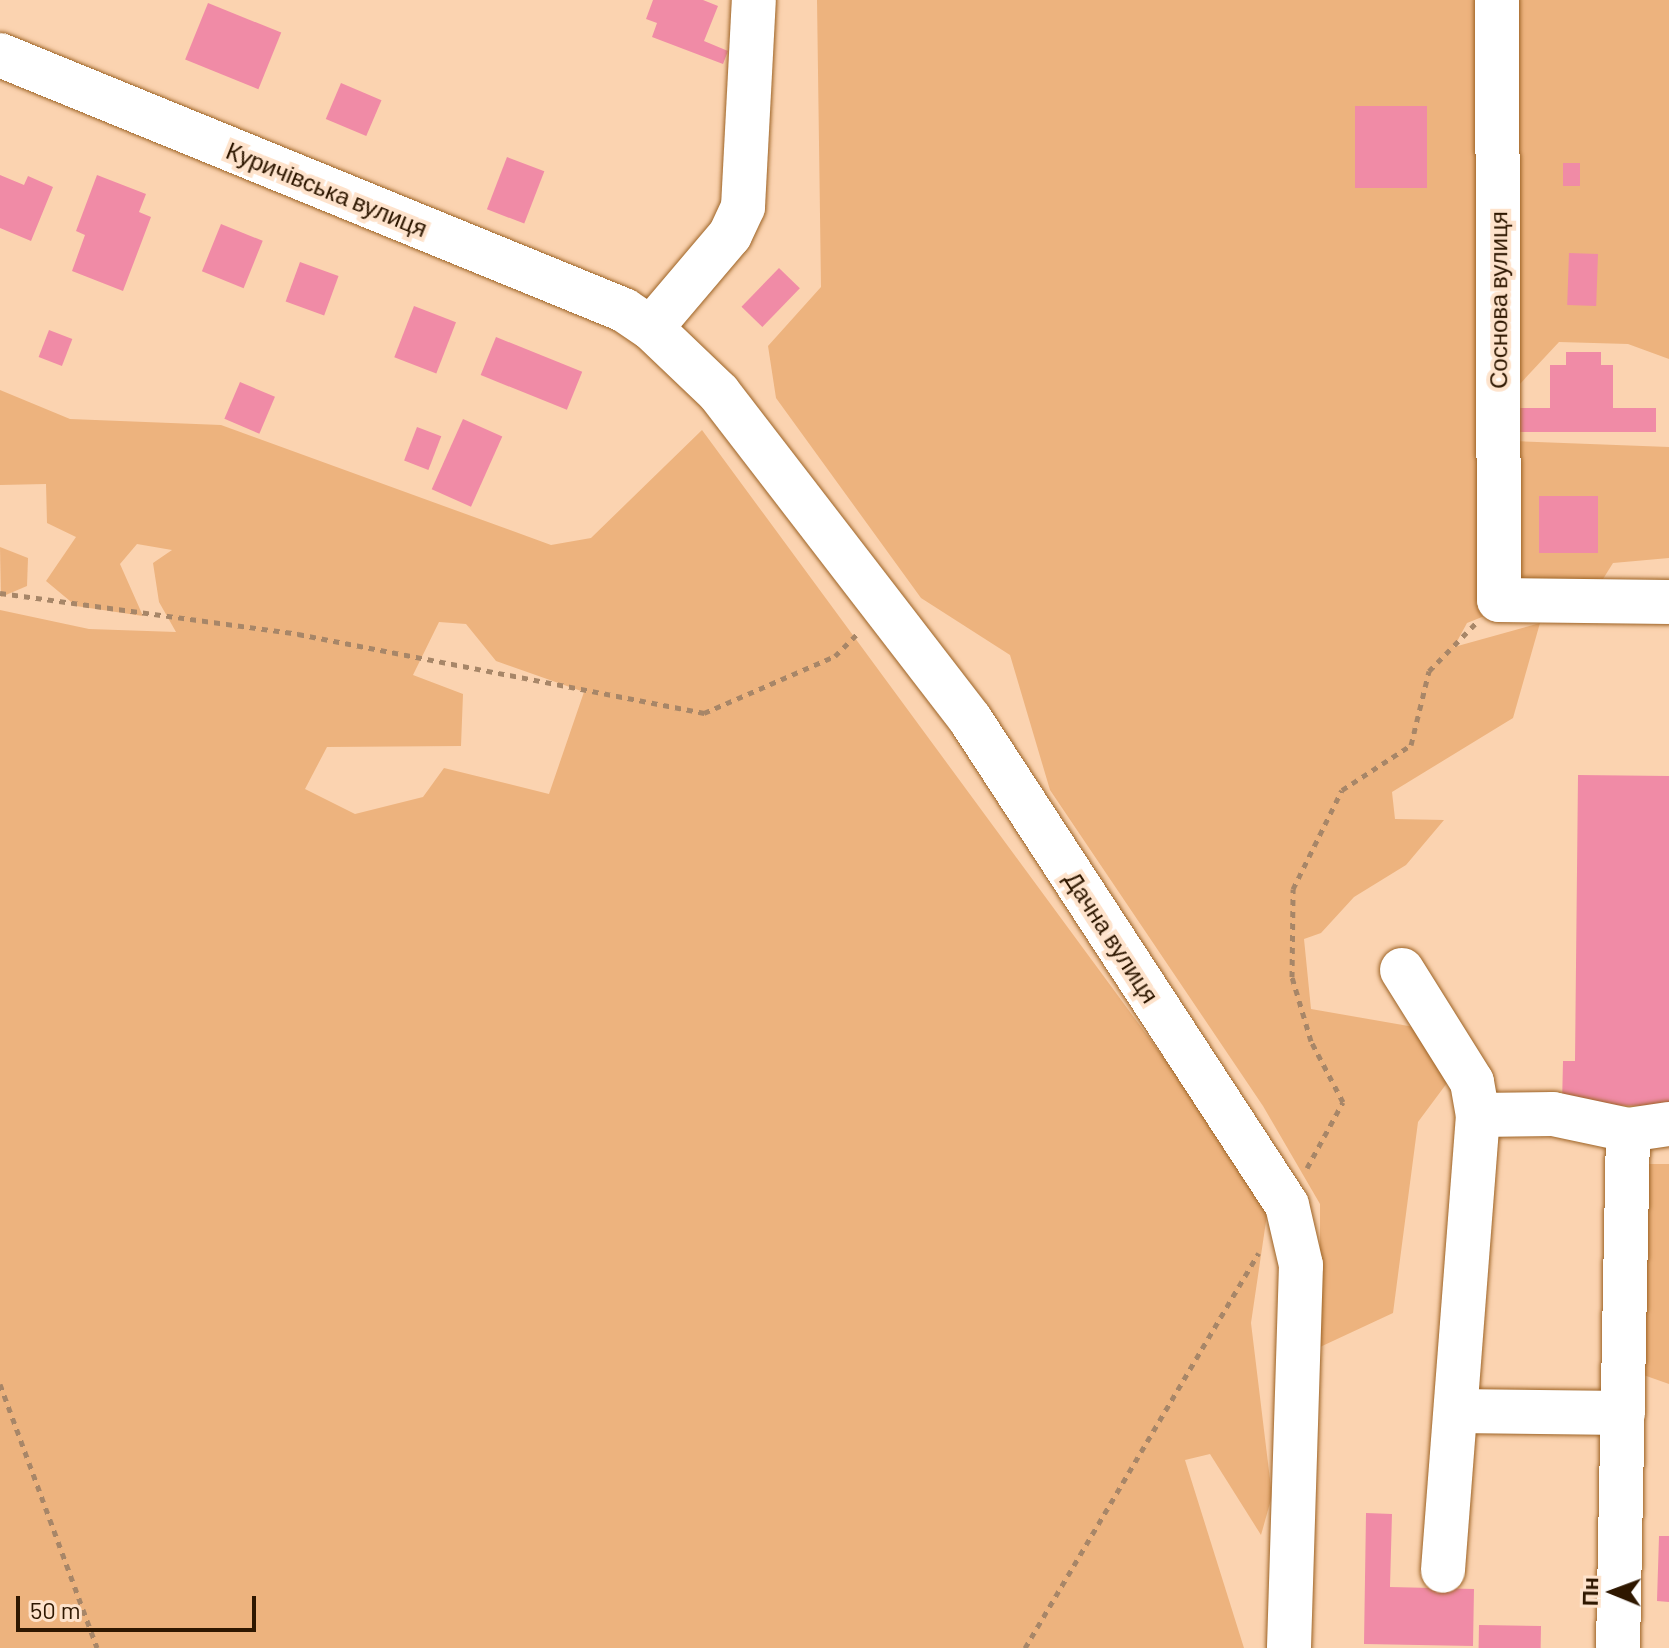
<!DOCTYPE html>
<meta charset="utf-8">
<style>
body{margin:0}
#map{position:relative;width:1669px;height:1648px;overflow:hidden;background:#fbd3b0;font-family:Barlow,sans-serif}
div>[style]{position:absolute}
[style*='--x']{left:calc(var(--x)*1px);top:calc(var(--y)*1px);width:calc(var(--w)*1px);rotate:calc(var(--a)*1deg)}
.green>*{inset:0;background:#edb37e}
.building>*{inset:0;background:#f08ba6;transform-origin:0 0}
.path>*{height:5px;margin-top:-2.5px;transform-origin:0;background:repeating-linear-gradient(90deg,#a78668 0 6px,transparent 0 12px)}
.roads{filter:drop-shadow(0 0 2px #9d6325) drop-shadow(0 0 2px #9d6325)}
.minor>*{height:44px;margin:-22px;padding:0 22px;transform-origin:22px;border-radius:22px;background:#fff}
span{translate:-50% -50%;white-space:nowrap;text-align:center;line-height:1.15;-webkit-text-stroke:8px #fee3cc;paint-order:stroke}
.street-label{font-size:24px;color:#2e1700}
.north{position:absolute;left:1573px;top:1552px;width:80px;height:80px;-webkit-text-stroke:6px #fee3cc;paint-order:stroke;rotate:271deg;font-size:22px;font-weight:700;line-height:32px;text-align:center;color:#2e1700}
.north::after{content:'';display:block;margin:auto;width:28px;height:36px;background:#2e1700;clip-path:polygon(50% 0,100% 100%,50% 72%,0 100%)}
.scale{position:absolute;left:16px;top:1596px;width:240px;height:36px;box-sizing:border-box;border:4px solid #2e1700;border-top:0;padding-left:10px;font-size:24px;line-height:28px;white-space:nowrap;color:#2e1700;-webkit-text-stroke:6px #fee3cc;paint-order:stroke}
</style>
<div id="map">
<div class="green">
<i style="clip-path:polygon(817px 0,1669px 0,1669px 359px,1628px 344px,1559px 342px,1518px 386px,1514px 441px,1669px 447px,1669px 558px,1613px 563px,1588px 603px,1517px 603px,1467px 623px,1454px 647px,1540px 623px,1513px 718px,1392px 792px,1395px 819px,1444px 820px,1406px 865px,1354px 897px,1321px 933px,1304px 939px,1311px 1009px,1420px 1028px,1447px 1083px,1418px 1122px,1393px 1313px,1320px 1347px,1320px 1204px,1263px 1106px,1050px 790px,1010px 655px,921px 598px,776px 398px,768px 346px,821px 287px)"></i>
<i style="clip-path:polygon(evenodd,0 390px,70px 419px,221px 425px,551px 545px,591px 538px,702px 430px,1269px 1201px,1251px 1323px,1272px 1496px,1261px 1535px,1210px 1454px,1185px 1460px,1244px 1648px,0 1648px,0 610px,89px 629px,176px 632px,159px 602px,153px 563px,172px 550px,137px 544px,120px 564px,143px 616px,76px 606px,46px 581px,76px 537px,47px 523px,46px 484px,0 485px,0 390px,439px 622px,466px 624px,496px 661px,584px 692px,549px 794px,444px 768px,423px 797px,355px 814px,305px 789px,327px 747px,461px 746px,463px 694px,413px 675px,439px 622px)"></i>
<i style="clip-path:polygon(0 547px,28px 558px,27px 586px,1px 597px)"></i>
<i style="clip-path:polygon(1645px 1164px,1669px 1164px,1669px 1384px,1635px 1372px)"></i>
</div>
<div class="building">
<i style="clip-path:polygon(653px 0,703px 0,718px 6px,704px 41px,728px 51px,723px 64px,652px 37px,657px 23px,646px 19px)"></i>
<i style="left:208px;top:3px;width:79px;height:61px;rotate:22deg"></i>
<i style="left:341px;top:83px;width:44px;height:39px;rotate:23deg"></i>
<i style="left:1355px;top:106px;width:72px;height:82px"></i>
<i style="left:507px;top:157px;width:40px;height:56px;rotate:21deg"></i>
<i style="left:1580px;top:163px;width:23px;height:17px;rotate:90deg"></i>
<i style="clip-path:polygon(0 175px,24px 185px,28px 176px,53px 187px,31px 241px,0 228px)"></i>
<i style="clip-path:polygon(97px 175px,146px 194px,139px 212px,151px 217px,123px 291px,72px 271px,85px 235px,76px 231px)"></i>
<i style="left:221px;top:224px;width:45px;height:51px;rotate:22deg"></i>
<i style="left:1569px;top:253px;width:29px;height:52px;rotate:2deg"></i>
<i style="left:300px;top:262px;width:41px;height:42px;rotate:20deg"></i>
<i style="left:779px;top:268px;width:29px;height:54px;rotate:44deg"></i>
<i style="left:414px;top:306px;width:45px;height:55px;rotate:21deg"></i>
<i style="left:49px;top:330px;width:25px;height:29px;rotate:21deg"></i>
<i style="left:496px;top:337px;width:93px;height:41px;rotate:22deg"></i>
<i style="clip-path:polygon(1566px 352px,1601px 352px,1601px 365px,1613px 365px,1613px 408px,1656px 408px,1656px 432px,1519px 432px,1519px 408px,1550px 408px,1550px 365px,1566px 365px)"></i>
<i style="left:240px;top:382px;width:38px;height:40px;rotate:23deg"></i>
<i style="left:463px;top:419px;width:43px;height:77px;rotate:24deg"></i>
<i style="left:417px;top:427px;width:26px;height:36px;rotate:21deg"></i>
<i style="left:1539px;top:496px;width:59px;height:57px"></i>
<i style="clip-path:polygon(1578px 775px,1669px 776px,1669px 1106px,1562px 1105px,1563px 1061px,1575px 1061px)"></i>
<i style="clip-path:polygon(1366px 1513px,1392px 1514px,1390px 1587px,1474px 1589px,1473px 1646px,1364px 1644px)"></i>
<i style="clip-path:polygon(1659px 1536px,1669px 1536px,1669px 1602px,1657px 1601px)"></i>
<i style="left:1479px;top:1625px;width:62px;height:23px;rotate:1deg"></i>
</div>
<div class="path">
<i style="--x:0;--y:593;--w:301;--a:7.8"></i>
<i style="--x:298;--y:634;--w:414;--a:11"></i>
<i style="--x:704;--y:713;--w:143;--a:-23.5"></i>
<i style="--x:835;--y:656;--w:33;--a:-45"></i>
<i style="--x:1307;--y:1168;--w:75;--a:-61.4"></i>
<i style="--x:1343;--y:1102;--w:69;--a:-117.7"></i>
<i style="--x:1311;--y:1041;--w:67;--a:-106.5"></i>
<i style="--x:1292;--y:977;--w:88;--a:-89.3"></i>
<i style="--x:1293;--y:889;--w:110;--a:-63.7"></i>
<i style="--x:1342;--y:790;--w:82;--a:-33.1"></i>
<i style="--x:1411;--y:745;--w:76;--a:-76.3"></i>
<i style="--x:1429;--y:671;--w:66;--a:-45.6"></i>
<i style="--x:0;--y:1384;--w:281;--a:69.8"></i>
<i style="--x:1025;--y:1648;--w:459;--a:-59.4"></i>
</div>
<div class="roads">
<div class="minor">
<i style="--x:1497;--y:0;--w:600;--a:89.81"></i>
<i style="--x:1499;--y:600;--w:170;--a:0.7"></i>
<i style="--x:0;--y:55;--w:674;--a:22.23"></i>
<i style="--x:624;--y:310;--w:32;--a:34"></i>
<i style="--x:651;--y:328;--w:94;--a:43.7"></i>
<i style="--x:719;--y:393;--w:411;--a:52.4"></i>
<i style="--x:970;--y:719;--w:580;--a:56.89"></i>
<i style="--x:1287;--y:1205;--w:62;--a:76.9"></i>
<i style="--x:1301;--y:1265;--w:383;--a:91.8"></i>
<i style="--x:651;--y:328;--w:122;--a:-49.7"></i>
<i style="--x:730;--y:235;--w:31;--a:-65"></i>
<i style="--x:743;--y:207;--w:207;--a:-87"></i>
<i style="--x:1402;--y:970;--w:132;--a:58"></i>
<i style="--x:1472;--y:1082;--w:34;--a:80"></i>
<i style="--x:1478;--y:1115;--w:457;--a:94.4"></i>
<i style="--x:1478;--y:1115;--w:75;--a:-0.8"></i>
<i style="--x:1553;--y:1114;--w:77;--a:12"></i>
<i style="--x:1628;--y:1130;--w:41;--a:-8.3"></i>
<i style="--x:1456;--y:1411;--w:167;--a:0.7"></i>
<i style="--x:1618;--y:1648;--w:518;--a:-88.89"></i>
</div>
</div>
<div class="street-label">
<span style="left:327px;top:189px;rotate:22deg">Куричівська вулиця</span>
<span style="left:1498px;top:300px;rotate:-90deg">Соснова вулиця</span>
<span style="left:1112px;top:937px;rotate:57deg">Дачна вулиця</span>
</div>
<div class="north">Пн</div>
<div class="scale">50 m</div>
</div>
